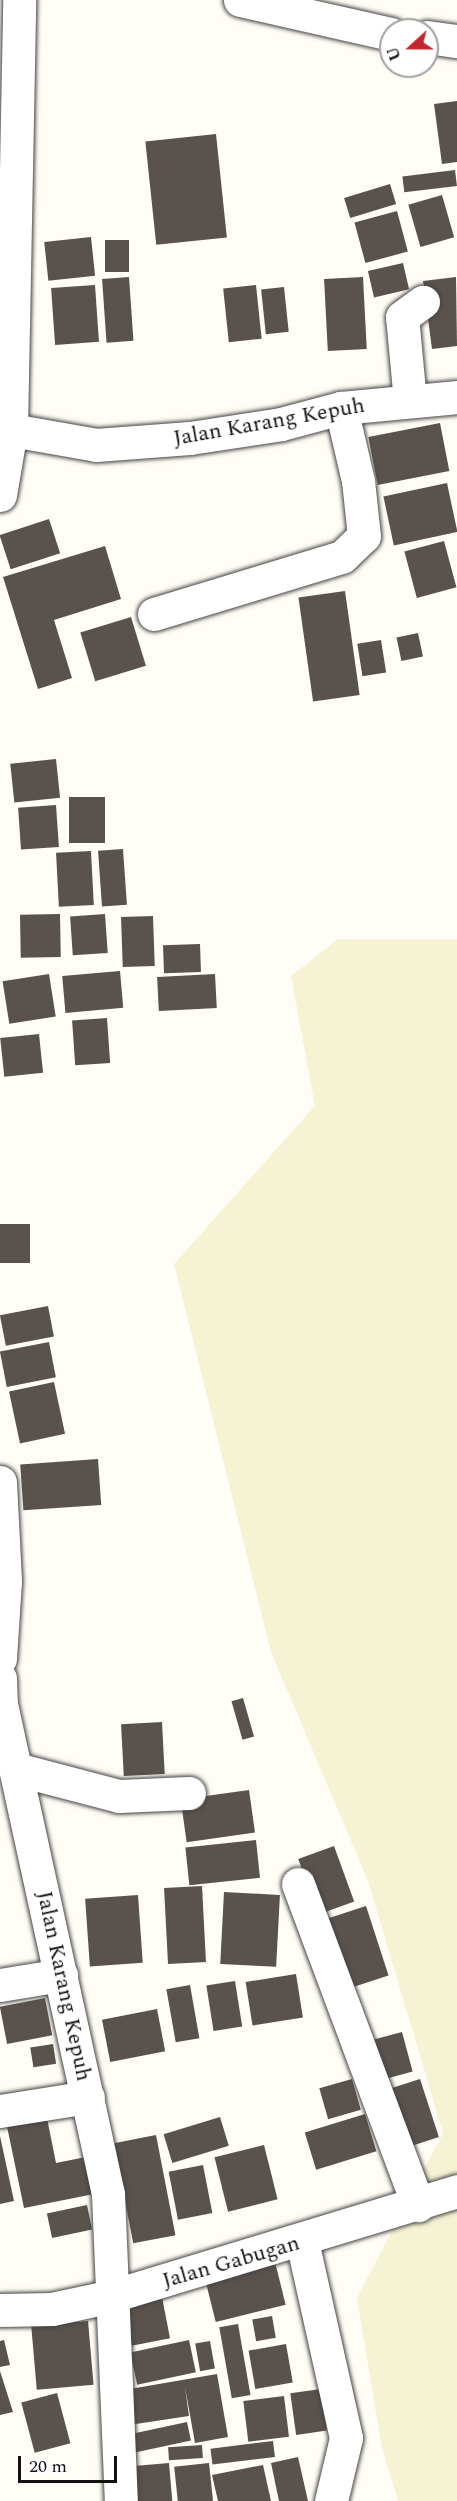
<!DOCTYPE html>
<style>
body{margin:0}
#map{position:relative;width:457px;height:2501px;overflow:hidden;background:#fffdf5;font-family:Spectral,serif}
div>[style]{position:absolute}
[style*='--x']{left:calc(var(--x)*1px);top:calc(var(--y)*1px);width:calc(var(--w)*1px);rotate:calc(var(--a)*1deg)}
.farmland>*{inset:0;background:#f6f3d4}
.building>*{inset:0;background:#5a524d;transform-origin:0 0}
.roads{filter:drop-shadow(0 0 2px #444) drop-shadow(0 0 2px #444)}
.minor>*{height:33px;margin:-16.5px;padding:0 16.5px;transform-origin:16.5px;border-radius:16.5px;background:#fff}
span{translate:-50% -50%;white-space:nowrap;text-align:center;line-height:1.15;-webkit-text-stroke:6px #fff;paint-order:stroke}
.street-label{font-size:22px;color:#111}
.north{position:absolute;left:379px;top:18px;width:60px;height:60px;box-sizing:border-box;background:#fff;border:2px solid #a0a0a0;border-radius:50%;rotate:249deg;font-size:16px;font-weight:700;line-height:24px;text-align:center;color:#111}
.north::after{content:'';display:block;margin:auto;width:21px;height:27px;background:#c4262e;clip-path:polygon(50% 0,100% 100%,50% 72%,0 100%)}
.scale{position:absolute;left:18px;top:2456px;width:99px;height:27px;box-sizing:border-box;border:3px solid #111;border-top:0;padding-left:8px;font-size:18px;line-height:21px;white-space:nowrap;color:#111;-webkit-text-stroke:4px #fff;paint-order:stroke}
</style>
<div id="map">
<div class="farmland">
<i style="clip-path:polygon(338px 939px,457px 939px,457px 2501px,398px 2501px,381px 2444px,357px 2298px,443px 2133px,368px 1881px,271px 1652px,174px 1264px,315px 1106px,291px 976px)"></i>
</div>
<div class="building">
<i style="clip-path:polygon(457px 101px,457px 162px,442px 164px,434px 104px)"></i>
<i style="left:216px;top:134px;width:104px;height:71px;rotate:84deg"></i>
<i style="left:455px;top:170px;width:16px;height:53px;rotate:83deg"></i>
<i style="left:390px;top:184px;width:21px;height:48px;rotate:73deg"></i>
<i style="left:442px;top:195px;width:44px;height:35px;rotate:74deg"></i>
<i style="left:397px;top:211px;width:42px;height:44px;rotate:75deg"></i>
<i style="left:91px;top:237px;width:39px;height:47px;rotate:84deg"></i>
<i style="left:105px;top:240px;width:24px;height:32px"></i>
<i style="left:403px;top:263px;width:27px;height:36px;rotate:77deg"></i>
<i style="left:129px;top:277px;width:64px;height:27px;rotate:86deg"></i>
<i style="left:363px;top:277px;width:72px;height:39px;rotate:87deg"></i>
<i style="clip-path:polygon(456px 277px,457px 346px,432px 349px,423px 281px)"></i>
<i style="left:95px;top:285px;width:57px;height:44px;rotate:86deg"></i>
<i style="left:256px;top:285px;width:54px;height:33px;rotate:84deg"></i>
<i style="left:284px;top:287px;width:45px;height:23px;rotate:84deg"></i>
<i style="left:440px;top:423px;width:49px;height:73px;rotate:79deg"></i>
<i style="left:447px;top:483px;width:50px;height:65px;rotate:78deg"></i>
<i style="left:49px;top:519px;width:36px;height:52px;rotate:72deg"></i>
<i style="left:444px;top:541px;width:48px;height:41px;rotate:75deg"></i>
<i style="clip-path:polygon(105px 546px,121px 599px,54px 620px,72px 678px,38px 689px,3px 577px)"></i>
<i style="left:345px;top:591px;width:105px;height:47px;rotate:82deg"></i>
<i style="left:131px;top:617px;width:51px;height:53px;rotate:73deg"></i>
<i style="left:418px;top:633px;width:24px;height:22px;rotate:78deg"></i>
<i style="left:381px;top:640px;width:33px;height:24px;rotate:81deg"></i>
<i style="left:56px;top:759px;width:39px;height:46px;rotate:84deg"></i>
<i style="left:69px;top:797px;width:36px;height:46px"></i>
<i style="left:56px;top:805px;width:42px;height:38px;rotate:86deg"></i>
<i style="left:123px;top:849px;width:56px;height:25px;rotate:86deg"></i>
<i style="left:91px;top:851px;width:54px;height:35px;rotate:87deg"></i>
<i style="left:60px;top:914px;width:43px;height:40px;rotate:89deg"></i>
<i style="left:105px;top:914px;width:39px;height:35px;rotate:86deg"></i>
<i style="left:153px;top:916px;width:50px;height:32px;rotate:88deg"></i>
<i style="left:200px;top:944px;width:28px;height:37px;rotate:88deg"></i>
<i style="left:120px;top:971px;width:37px;height:58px;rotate:85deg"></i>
<i style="left:49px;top:974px;width:43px;height:47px;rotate:81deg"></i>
<i style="left:215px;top:974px;width:34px;height:58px;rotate:87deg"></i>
<i style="left:107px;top:1018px;width:45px;height:35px;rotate:86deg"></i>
<i style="left:39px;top:1034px;width:39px;height:39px;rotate:84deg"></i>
<i style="left:0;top:1224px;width:30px;height:39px"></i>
<i style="left:48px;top:1306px;width:31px;height:49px;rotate:79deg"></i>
<i style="left:49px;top:1342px;width:36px;height:50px;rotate:79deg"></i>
<i style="left:54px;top:1382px;width:53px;height:46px;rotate:78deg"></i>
<i style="left:98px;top:1459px;width:46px;height:78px;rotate:86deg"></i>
<i style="left:243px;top:1698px;width:40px;height:12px;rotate:74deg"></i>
<i style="left:162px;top:1722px;width:52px;height:41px;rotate:87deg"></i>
<i style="left:249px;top:1790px;width:43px;height:69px;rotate:82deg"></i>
<i style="left:256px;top:1840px;width:38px;height:71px;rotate:84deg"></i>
<i style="left:334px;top:1846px;width:59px;height:38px;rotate:70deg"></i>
<i style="left:202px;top:1886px;width:76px;height:38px;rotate:87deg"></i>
<i style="left:224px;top:1892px;width:56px;height:72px;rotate:3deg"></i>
<i style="left:138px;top:1895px;width:68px;height:53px;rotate:86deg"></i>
<i style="left:366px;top:1906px;width:73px;height:46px;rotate:72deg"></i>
<i style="left:296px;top:1974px;width:44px;height:51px;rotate:81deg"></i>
<i style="left:235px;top:1981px;width:46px;height:29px;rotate:81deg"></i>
<i style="left:190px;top:1985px;width:54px;height:24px;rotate:80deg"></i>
<i style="left:45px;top:1998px;width:38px;height:46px;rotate:79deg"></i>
<i style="left:157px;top:2009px;width:43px;height:56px;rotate:79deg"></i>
<i style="left:402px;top:2032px;width:41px;height:34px;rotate:75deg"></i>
<i style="left:53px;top:2044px;width:20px;height:23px;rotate:81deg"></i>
<i style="left:352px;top:2079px;width:32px;height:34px;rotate:74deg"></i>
<i style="left:420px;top:2079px;width:61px;height:36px;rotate:72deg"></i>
<i style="clip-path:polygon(45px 2108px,56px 2163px,86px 2157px,94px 2194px,24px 2208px,5px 2117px)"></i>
<i style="left:365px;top:2114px;width:39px;height:63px;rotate:73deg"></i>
<i style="left:220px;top:2117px;width:30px;height:59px;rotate:73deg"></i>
<i style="left:156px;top:2135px;width:102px;height:43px;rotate:79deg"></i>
<i style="clip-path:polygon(0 2136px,14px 2201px,0 2204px)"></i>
<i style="left:264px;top:2145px;width:56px;height:51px;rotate:76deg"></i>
<i style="left:203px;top:2165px;width:49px;height:35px;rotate:79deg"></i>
<i style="left:87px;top:2205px;width:25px;height:41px;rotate:78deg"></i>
<i style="left:275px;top:2262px;width:44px;height:72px;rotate:76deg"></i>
<i style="left:162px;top:2297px;width:42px;height:39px;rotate:79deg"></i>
<i style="left:272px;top:2316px;width:22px;height:20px;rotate:80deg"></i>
<i style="left:88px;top:2321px;width:64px;height:57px;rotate:85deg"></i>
<i style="left:238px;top:2324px;width:72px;height:19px;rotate:80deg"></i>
<i style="clip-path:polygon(4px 2340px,10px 2365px,0 2367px,0 2341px)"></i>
<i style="left:189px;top:2340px;width:33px;height:60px;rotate:78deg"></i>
<i style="left:210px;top:2341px;width:28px;height:15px;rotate:80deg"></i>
<i style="left:286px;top:2344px;width:39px;height:38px;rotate:80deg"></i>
<i style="clip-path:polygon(0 2371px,13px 2412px,0 2415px)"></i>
<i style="clip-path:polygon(217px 2374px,228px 2437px,195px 2443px,185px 2387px,189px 2416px,129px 2425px,124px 2390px)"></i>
<i style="left:321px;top:2389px;width:42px;height:31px;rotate:82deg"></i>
<i style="left:57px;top:2393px;width:52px;height:37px;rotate:75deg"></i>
<i style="left:284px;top:2396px;width:41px;height:41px;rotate:83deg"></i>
<i style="left:187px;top:2422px;width:19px;height:62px;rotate:78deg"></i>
<i style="left:273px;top:2441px;width:16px;height:63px;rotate:83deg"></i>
<i style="left:202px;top:2445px;width:13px;height:34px;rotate:86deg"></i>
<i style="clip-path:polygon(298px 2457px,308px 2501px,279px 2501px,271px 2463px)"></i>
<i style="left:169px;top:2463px;width:38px;height:38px;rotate:85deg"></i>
<i style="left:209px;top:2463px;width:38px;height:35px;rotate:84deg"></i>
<i style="clip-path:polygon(263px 2465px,271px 2501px,218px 2501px,212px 2475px)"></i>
</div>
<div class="roads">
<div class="minor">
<i style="--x:240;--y:0;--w:155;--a:12.7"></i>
<i style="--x:427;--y:37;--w:30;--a:8"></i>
<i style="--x:410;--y:401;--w:84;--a:-95.4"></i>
<i style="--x:402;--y:317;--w:26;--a:-36"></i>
<i style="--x:0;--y:428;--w:97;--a:10"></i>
<i style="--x:96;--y:445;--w:94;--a:-4.3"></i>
<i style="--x:190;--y:438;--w:92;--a:-8.7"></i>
<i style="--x:281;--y:424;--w:62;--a:-14.9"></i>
<i style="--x:341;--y:408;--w:117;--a:-5.4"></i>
<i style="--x:0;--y:495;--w:66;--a:-80.4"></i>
<i style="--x:11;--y:430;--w:430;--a:-88.9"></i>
<i style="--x:154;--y:614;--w:196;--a:-16.9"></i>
<i style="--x:342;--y:557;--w:30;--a:-44"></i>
<i style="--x:364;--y:536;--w:55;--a:-96.2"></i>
<i style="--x:358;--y:481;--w:75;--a:-103.1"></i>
<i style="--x:0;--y:1482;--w:99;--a:87.1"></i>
<i style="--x:5;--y:1581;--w:78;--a:93.7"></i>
<i style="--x:0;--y:1678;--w:26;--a:88"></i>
<i style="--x:1;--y:1704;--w:502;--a:77.68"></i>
<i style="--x:108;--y:2194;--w:307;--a:87.6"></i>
<i style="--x:16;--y:1769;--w:106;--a:14.7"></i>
<i style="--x:119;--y:1796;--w:70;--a:-2.5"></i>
<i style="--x:298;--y:1884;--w:343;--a:69.5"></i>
<i style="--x:0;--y:1985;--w:62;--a:-9.3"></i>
<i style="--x:0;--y:2111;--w:89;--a:-9"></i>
<i style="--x:302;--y:2241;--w:202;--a:77.4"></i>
<i style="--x:346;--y:2438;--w:65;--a:103.4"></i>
<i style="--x:0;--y:2310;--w:52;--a:-1.1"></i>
<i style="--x:52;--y:2309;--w:61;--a:-12.2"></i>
<i style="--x:112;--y:2296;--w:361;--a:-16.9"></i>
</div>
</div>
<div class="street-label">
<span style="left:269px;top:422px;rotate:-10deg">Jalan Karang Kepuh</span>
<span style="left:64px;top:1986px;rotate:78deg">Jalan Karang Kepuh</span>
<span style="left:231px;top:2262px;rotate:-16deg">Jalan Gabugan</span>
</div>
<div class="north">U</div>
<div class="scale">20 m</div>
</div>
